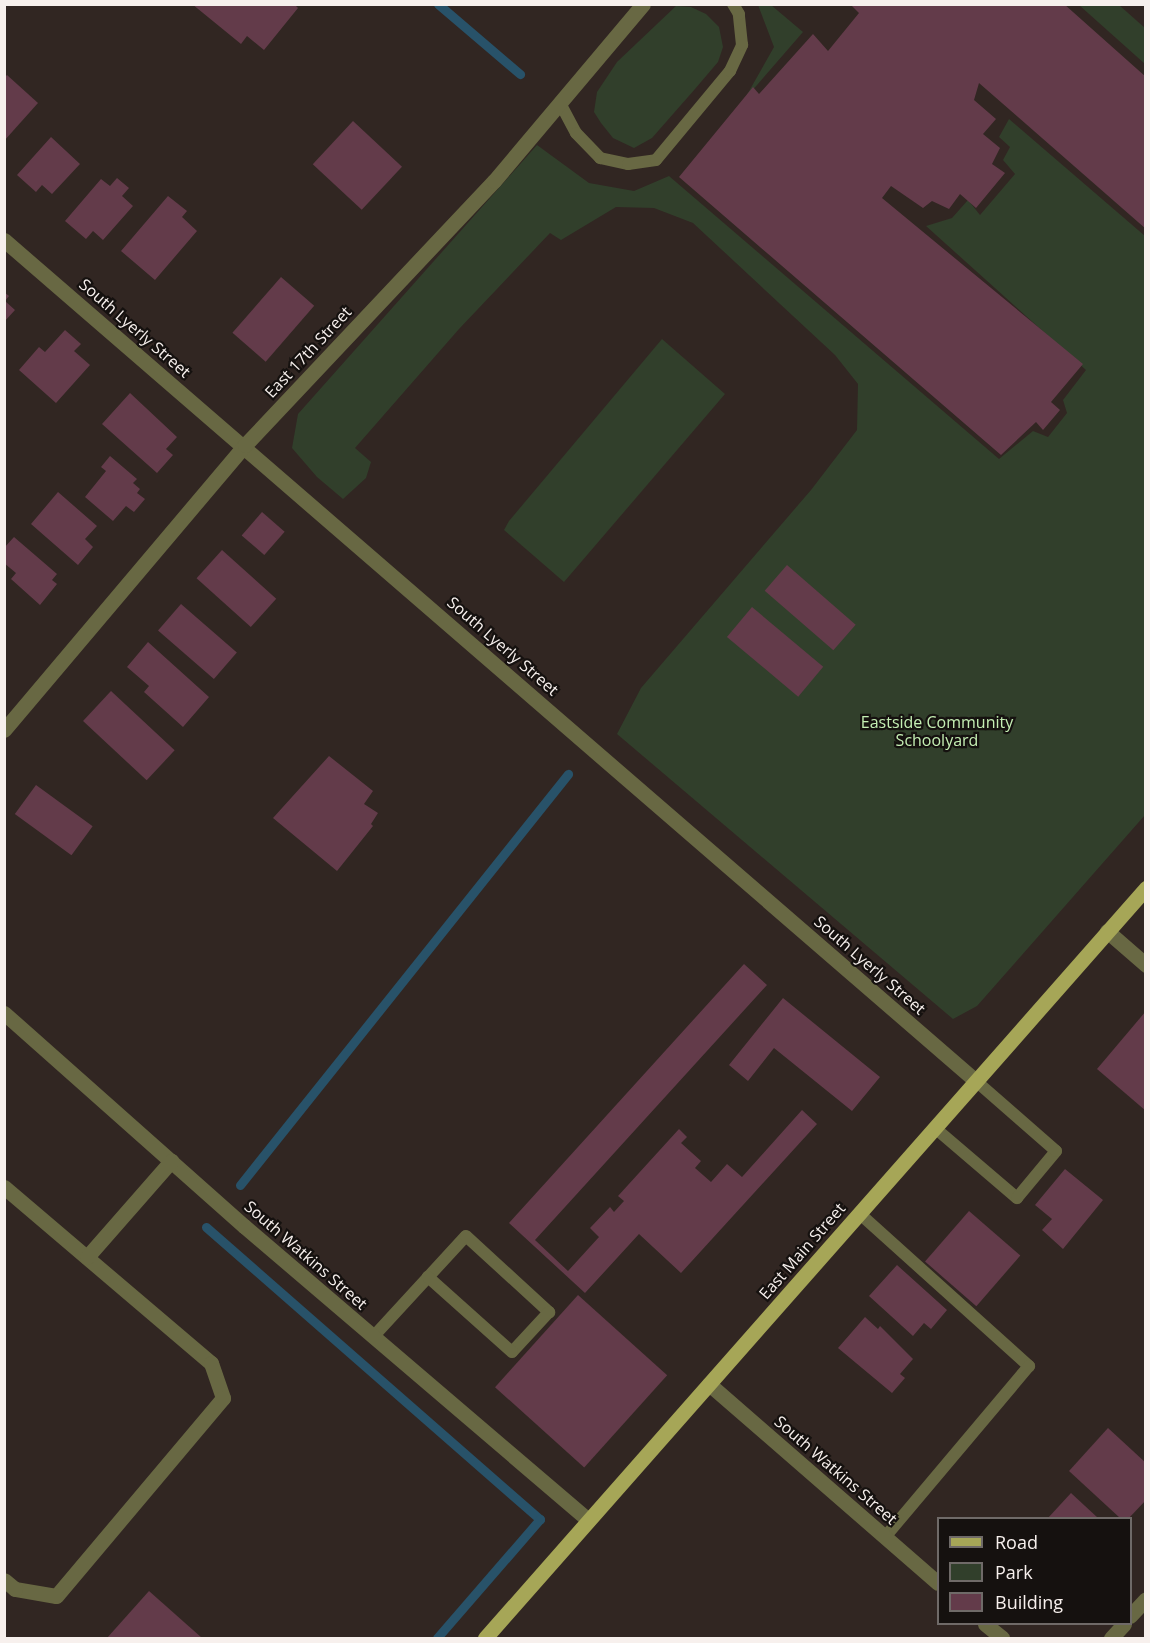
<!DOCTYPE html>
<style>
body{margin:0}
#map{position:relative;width:1150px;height:1643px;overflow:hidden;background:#312622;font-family:"Open Sans",sans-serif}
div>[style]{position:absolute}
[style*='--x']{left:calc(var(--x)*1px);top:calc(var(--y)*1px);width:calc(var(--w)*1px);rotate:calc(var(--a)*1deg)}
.green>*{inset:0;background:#313f2b}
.stream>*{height:9px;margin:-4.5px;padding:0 4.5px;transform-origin:4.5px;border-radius:4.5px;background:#285269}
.building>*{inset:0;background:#633b4a;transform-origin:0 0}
.service>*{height:12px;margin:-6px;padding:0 6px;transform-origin:6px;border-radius:6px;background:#686843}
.minor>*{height:15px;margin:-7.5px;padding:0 7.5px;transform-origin:7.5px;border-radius:7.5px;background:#686843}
.primary>*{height:15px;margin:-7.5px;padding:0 7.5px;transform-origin:7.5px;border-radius:7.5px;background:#a6a657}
span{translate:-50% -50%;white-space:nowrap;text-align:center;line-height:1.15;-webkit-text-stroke:4.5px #15110f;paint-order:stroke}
.street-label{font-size:16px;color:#f7f0ed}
.park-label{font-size:16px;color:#c4eeb3}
.frame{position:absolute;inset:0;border:6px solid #f7f0ed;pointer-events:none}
.legend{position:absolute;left:937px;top:1517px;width:195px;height:108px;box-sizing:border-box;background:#15110f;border:2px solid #6f6a68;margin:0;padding:8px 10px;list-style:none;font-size:18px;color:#f7f0ed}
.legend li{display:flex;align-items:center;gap:12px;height:30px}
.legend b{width:30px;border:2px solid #6f6a68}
</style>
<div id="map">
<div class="green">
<i style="clip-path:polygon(758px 5px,771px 5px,803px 32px,744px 100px,774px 47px)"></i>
<i style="clip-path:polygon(1079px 5px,1119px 5px,1145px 28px,1145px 64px)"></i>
<i style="clip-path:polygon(676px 6px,691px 7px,706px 14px,719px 27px,723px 47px,718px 62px,695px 89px,652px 138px,634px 148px,613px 138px,601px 123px,594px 112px,597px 92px,617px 62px)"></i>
<i style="clip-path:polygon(1009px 119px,1145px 236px,1145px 815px,977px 1006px,953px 1019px,617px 734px,641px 688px,811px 490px,857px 430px,858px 384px,835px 355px,693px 223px,654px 208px,616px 207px,561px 240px,550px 233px,459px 329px,355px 448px,371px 462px,366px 478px,343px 499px,317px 477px,292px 448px,298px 414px,537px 145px,589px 183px,634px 191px,669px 176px,999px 459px,1033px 431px,1048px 437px,1067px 413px,1063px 400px,1086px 370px,926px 226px,952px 218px,968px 200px,980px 215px,1015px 174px,1003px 160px,1010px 147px,999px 137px)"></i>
<i style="clip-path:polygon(662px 339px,725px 394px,564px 582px,504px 530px,509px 521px)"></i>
</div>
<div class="stream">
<i style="--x:438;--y:4;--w:108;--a:40.5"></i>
<i style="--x:240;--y:1185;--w:526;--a:-51.41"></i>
<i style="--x:206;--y:1227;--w:444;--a:41.2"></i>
<i style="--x:540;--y:1519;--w:157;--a:130.9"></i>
</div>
<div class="building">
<i style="clip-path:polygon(192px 4px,294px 4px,298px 8px,264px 50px,247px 36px,241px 44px)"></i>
<i style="clip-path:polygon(850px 4px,1064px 4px,1146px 77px,1146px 229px,979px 83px,974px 100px,996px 119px,983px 134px,1000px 148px,992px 164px,1005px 173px,976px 208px,960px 194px,949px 209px,932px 201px,923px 208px,891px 186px,882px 198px,1083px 364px,1051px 402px,1060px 410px,1043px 430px,1036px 422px,1001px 455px,679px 177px,753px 87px,759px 94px,813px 34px,828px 51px,859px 13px)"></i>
<i style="clip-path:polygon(7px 75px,38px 103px,4px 141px,4px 78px)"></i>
<i style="left:353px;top:121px;width:67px;height:59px;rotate:43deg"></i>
<i style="clip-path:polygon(51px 137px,80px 164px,52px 194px,42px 185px,36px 192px,17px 175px)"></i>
<i style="clip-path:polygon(117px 178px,129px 188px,122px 196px,133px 206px,103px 240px,93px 231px,86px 239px,65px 221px,101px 179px,110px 186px)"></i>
<i style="clip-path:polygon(168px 196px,187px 211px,182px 217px,197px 231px,155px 280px,121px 251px)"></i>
<i style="left:281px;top:277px;width:44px;height:74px;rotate:41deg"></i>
<i style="clip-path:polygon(4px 292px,9px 296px,5px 301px,15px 310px,4px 322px)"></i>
<i style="clip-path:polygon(65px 330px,81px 344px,74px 351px,90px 365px,56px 403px,19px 370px,39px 347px,45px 352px)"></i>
<i style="clip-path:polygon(130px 393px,177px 437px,166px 449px,173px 455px,157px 473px,102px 424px)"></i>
<i style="clip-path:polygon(110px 456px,137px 479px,133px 483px,140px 489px,137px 493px,145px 499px,134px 512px,126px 506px,113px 521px,85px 497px,106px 471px,101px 467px)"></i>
<i style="clip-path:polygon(58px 492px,97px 526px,85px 539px,93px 547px,78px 565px,31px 524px)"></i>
<i style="left:262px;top:512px;width:30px;height:31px;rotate:41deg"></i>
<i style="clip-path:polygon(14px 537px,57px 574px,52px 580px,57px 584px,40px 605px,11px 579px,16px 573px,4px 563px,4px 548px)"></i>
<i style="left:222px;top:550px;width:73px;height:38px;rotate:42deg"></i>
<i style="left:787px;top:565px;width:91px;height:34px;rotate:41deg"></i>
<i style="left:181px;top:604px;width:74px;height:35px;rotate:41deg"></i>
<i style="left:752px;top:607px;width:93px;height:39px;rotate:40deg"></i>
<i style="clip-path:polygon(148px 642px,209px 697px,183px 727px,144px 692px,149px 686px,127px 667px)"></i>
<i style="left:111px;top:691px;width:87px;height:41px;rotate:43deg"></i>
<i style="clip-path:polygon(329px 756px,373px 791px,364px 804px,378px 813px,371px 824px,373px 826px,337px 871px,273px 818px)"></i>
<i style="left:36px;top:785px;width:70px;height:36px;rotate:36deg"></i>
<i style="clip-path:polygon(744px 964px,767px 985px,535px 1240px,568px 1271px,599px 1237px,590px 1228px,610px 1207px,614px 1212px,624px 1201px,618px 1196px,679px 1129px,687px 1137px,681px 1143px,701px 1161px,695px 1168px,711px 1182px,727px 1164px,742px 1177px,802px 1110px,817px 1124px,681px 1273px,639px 1234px,585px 1293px,509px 1223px)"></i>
<i style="clip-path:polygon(783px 998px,880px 1077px,852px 1111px,774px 1048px,748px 1081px,729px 1065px)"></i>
<i style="clip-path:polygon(1146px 1011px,1146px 1111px,1097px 1069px)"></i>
<i style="clip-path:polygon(1065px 1169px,1103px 1200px,1063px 1249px,1042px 1230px,1052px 1219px,1035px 1205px)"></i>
<i style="left:969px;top:1211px;width:68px;height:67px;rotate:41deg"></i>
<i style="clip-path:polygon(897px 1265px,947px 1310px,931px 1329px,924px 1323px,913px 1336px,869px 1296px)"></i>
<i style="left:578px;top:1295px;width:120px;height:124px;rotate:42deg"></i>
<i style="clip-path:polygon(865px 1317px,878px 1329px,880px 1326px,913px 1359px,900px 1374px,905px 1378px,892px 1393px,838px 1348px)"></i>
<i style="clip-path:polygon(1108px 1428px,1146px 1463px,1146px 1500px,1129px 1518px,1120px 1518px,1069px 1471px)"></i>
<i style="clip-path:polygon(1071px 1493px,1098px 1518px,1048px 1518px)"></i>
<i style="clip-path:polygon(149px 1591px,202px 1638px,107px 1638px)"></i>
</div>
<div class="service">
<i style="--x:560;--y:103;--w:34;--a:62"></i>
<i style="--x:576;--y:133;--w:35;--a:46"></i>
<i style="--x:600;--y:158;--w:29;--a:12"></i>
<i style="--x:628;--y:164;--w:28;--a:-8"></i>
<i style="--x:656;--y:160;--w:116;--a:-50.3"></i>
<i style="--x:730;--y:71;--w:29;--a:-65"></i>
<i style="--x:742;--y:45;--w:31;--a:-96"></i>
<i style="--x:739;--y:14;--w:12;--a:-121"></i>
<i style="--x:935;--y:1128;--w:108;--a:40.5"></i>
<i style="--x:1017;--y:1198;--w:61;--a:-50.3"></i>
<i style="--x:1056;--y:1151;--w:106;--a:-138.8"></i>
<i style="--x:859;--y:1213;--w:229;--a:42"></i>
<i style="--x:1029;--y:1366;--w:224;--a:130.1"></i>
<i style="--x:373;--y:1337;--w:137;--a:-47.4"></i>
<i style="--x:466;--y:1236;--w:113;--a:42.5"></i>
<i style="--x:549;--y:1312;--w:54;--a:132.8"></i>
<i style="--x:512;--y:1352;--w:113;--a:-138.2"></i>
</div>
<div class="minor">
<i style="--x:4;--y:240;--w:1285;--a:40.87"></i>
<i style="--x:4;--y:730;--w:373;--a:-49.8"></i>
<i style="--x:245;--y:445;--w:363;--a:-46.7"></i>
<i style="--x:494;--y:181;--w:231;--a:-49.9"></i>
<i style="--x:1107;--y:931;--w:52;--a:41.1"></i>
<i style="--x:4;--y:1013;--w:321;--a:41.6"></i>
<i style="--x:244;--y:1226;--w:453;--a:40.5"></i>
<i style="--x:4;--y:1187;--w:272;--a:40.4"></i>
<i style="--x:211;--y:1363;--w:37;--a:71"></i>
<i style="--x:223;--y:1398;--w:259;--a:130.1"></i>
<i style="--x:56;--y:1596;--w:42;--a:-170.3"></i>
<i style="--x:15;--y:1589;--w:14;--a:-141"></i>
<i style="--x:87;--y:1257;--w:128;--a:-48.8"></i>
<i style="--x:709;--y:1384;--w:303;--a:41"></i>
<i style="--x:1130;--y:1616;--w:23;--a:-47"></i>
<i style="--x:985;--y:1624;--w:22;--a:39"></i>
<i style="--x:1111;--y:1638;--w:19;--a:-47"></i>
</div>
<div class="primary">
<i style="--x:485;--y:1638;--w:1000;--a:-48.61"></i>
</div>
<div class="street-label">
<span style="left:135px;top:328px;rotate:41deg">South Lyerly Street</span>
<span style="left:308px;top:352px;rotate:-47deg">East 17th Street</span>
<span style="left:503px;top:646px;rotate:41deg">South Lyerly Street</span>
<span style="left:870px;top:965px;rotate:41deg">South Lyerly Street</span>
<span style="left:802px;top:1251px;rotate:-49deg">East Main Street</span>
<span style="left:306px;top:1255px;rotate:41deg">South Watkins Street</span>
<span style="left:836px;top:1470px;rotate:41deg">South Watkins Street</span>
</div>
<div class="park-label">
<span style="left:937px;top:731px">Eastside Community<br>Schoolyard</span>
</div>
<div class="frame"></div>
<ul class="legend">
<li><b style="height:8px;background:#a6a657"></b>Road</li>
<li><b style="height:16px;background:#313f2b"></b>Park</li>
<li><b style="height:16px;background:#633b4a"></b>Building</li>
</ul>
</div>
